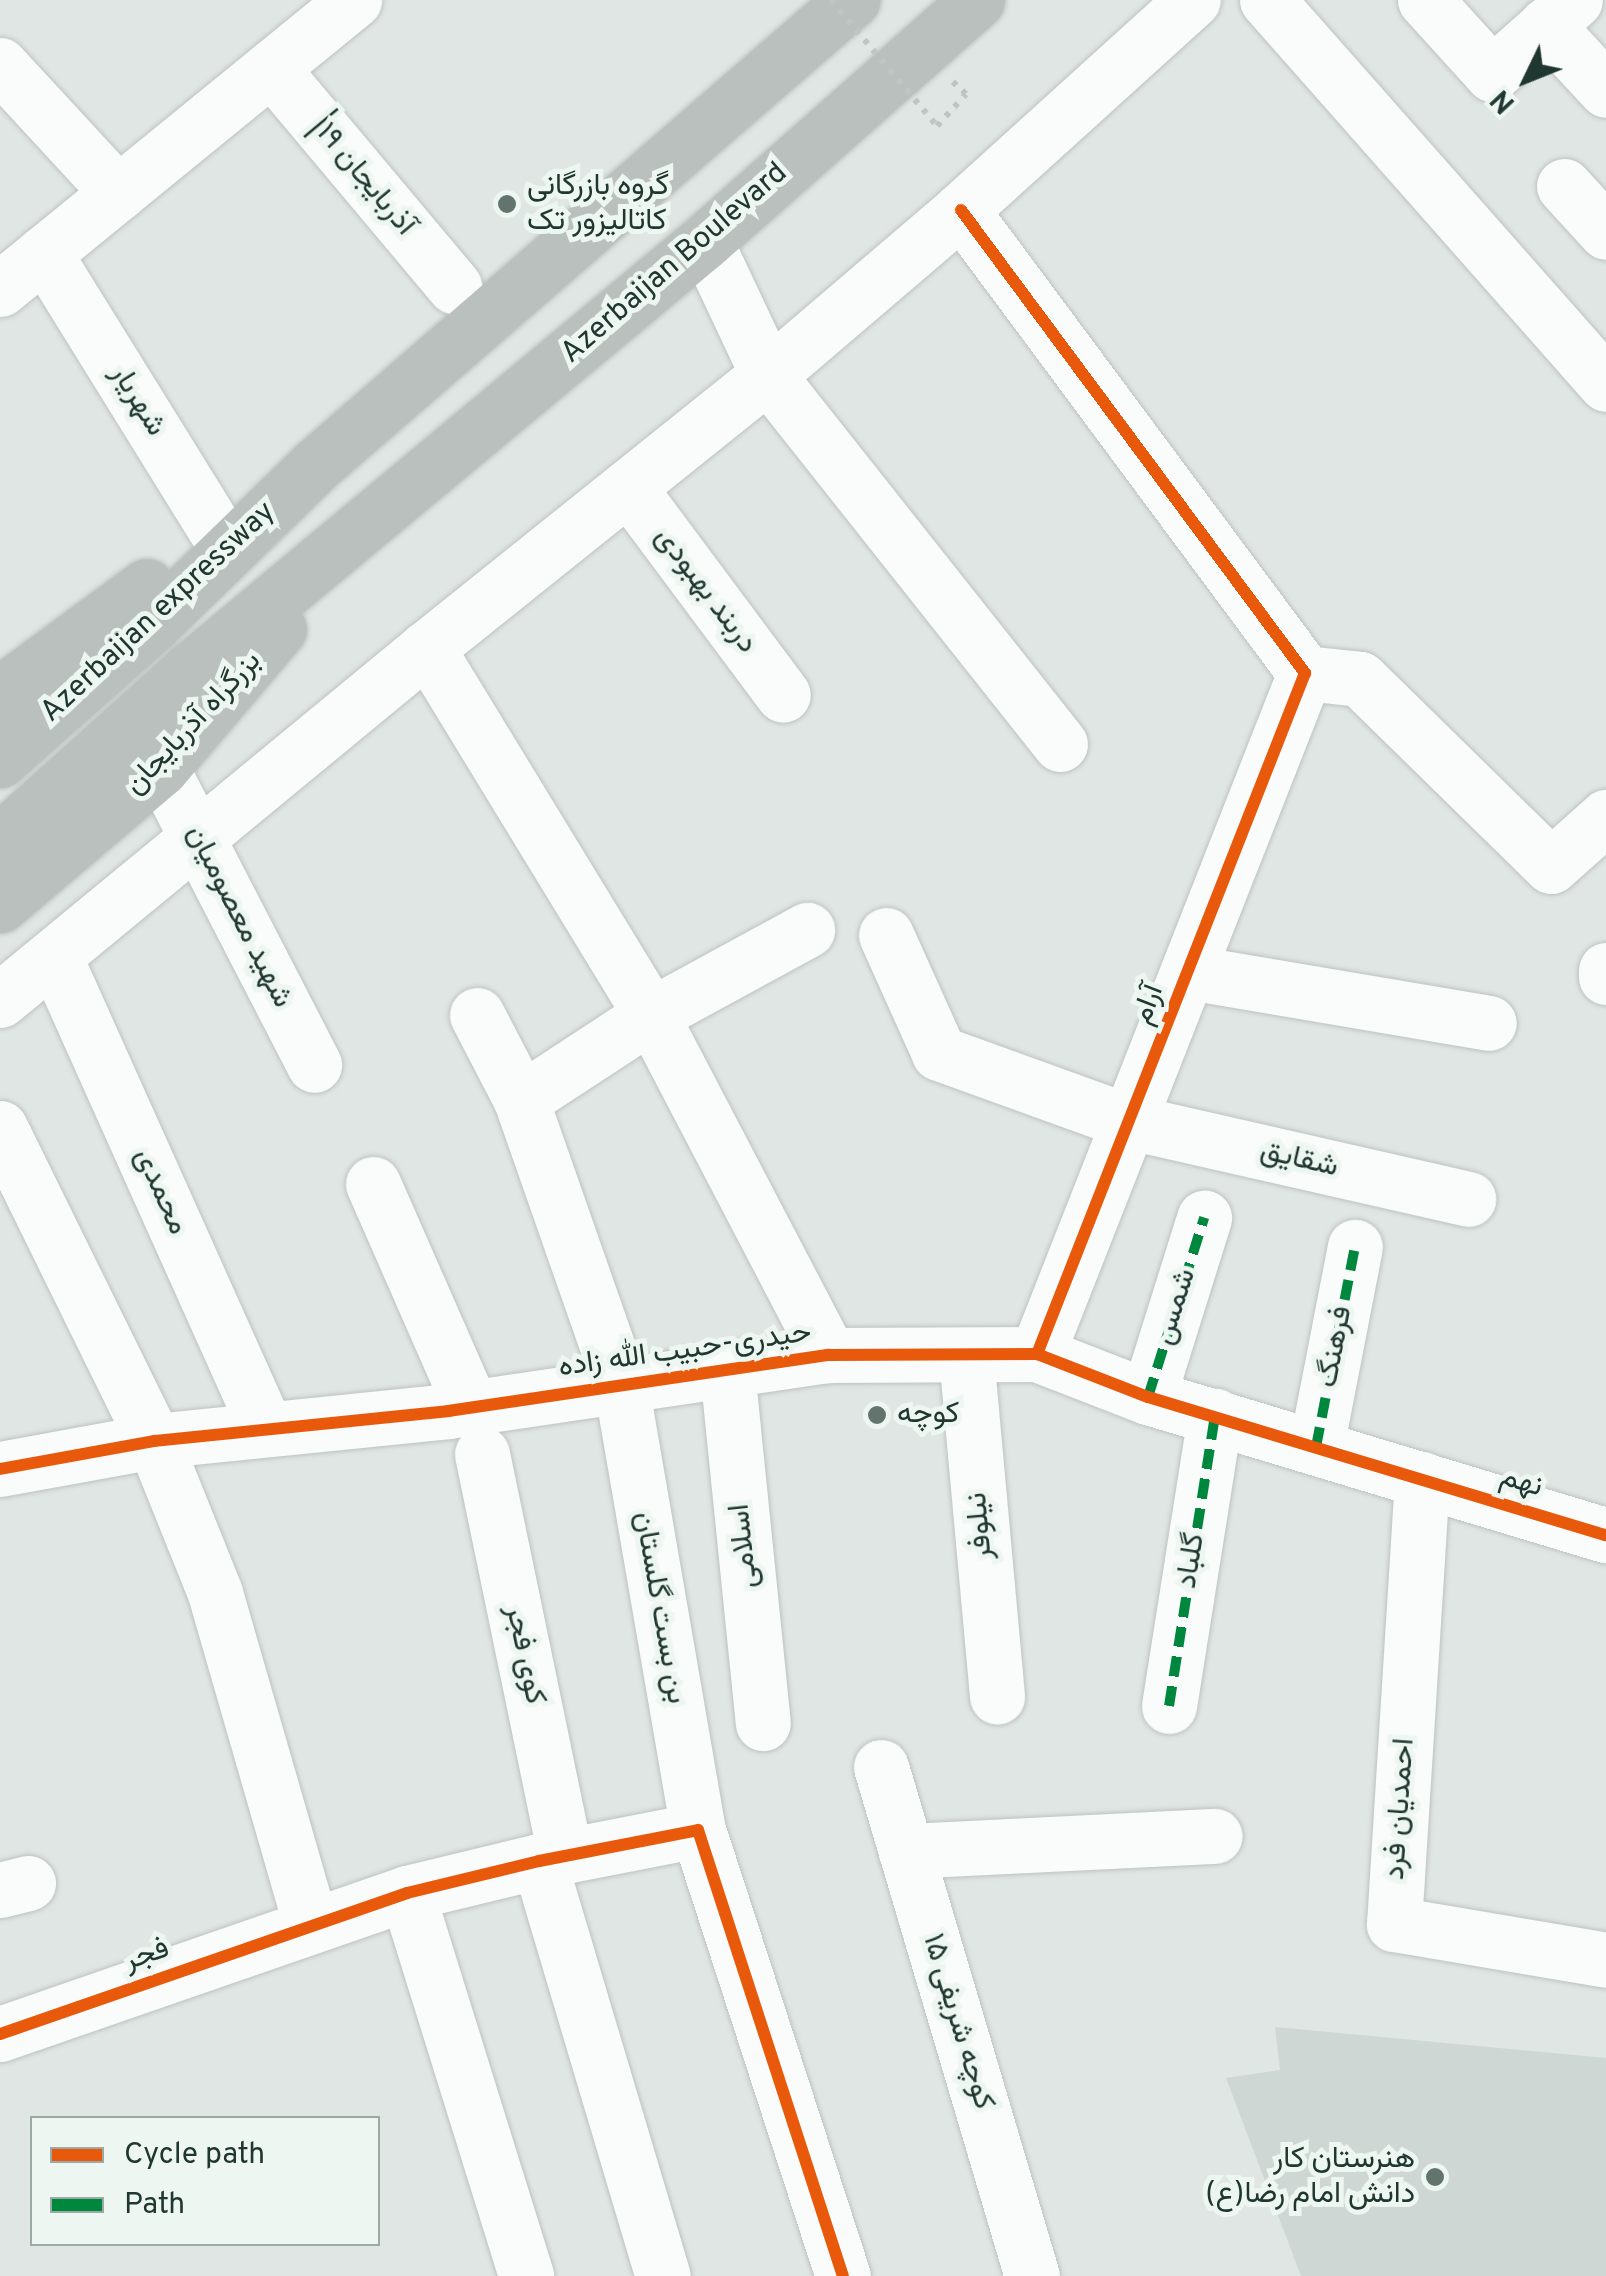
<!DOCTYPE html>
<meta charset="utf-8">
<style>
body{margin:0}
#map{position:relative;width:1606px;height:2276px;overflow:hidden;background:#e0e6e3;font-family:Overpass,Vazirmatn,sans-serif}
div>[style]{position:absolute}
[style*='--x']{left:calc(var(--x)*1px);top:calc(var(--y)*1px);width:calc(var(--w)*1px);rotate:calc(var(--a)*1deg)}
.built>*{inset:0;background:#ced7d3}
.path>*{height:6px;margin-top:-3px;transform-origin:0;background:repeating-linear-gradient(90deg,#bec6c4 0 5px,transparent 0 13px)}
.roads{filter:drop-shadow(0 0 2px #bdc3c0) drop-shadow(0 0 2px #bdc3c0)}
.minor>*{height:55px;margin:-27.5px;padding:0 27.5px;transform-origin:27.5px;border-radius:27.5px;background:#fafbfb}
.highway>*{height:55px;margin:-27.5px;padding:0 27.5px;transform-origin:27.5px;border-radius:27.5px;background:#b9c0be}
.path-bridge>*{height:6px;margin-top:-3px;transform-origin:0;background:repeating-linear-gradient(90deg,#bec6c4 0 5px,transparent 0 13px)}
.quiet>*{height:10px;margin-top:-5px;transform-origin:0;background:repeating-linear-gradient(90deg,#00873e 0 20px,transparent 0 30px)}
.cycleway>*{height:12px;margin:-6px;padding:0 6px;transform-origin:6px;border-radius:6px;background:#e8590c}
.dots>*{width:28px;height:28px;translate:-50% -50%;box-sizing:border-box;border:5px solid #edf6f1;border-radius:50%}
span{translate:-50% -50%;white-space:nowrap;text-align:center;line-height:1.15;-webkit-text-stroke:10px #edf6f1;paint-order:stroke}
.street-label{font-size:30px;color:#203731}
.poi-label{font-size:30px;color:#203731}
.left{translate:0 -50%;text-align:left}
.right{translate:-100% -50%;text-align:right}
.legend{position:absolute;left:30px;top:2116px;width:350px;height:130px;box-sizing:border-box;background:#edf6f1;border:2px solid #9baaa4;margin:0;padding:12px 18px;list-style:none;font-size:30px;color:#203731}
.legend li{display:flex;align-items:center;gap:20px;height:50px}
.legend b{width:50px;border:2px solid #9baaa4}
.north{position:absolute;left:1476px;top:30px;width:100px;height:100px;-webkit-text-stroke:8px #edf6f1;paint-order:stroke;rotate:227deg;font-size:28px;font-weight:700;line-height:40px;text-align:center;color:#203731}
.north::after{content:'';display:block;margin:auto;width:35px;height:45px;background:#203731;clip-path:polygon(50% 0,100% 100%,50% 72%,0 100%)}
</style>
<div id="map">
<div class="built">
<i style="clip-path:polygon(1275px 2027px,1606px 2058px,1606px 2276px,1301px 2276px,1226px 2078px,1280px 2070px)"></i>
</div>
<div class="path">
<i style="--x:937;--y:126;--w:43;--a:-47.8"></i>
<i style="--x:966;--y:94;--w:18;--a:-137"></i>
</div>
<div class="roads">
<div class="minor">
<i style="--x:1267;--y:0;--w:512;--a:48.56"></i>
<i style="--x:1425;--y:0;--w:100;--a:47.8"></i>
<i style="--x:1492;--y:74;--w:111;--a:-41.7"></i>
<i style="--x:1546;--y:25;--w:88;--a:47.3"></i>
<i style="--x:0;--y:65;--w:174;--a:47.3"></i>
<i style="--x:271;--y:68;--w:285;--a:50"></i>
<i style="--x:1564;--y:186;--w:62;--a:47.6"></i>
<i style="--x:961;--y:210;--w:577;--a:53.39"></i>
<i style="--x:1305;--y:673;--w:55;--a:6.2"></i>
<i style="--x:1360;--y:679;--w:267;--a:44.4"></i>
<i style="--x:1551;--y:866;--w:74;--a:-41.7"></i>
<i style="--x:44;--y:253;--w:349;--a:58.2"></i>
<i style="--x:0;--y:289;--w:457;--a:-39.2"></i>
<i style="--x:628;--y:487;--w:259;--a:53.3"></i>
<i style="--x:427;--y:648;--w:430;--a:58.6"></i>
<i style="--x:651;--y:1015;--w:384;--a:62.4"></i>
<i style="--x:1060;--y:744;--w:471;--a:-128.4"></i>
<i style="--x:768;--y:375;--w:254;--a:-40.5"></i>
<i style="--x:961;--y:210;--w:313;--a:-42.2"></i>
<i style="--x:161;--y:768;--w:334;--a:62.7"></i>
<i style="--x:886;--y:935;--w:129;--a:65.8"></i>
<i style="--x:939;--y:1053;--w:203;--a:19.9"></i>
<i style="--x:1130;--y:1122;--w:347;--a:12.8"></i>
<i style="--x:54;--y:956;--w:518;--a:65.86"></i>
<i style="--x:1606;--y:970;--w:7;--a:90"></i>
<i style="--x:1188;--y:972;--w:305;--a:9.6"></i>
<i style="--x:0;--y:1000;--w:553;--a:-39.5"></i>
<i style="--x:427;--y:648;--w:437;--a:-38.7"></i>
<i style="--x:768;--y:375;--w:148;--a:-115.2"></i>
<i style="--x:477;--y:1015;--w:96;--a:62.6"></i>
<i style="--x:521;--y:1100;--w:302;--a:70.7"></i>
<i style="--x:621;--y:1385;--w:452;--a:80.2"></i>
<i style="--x:521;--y:1100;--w:155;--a:-33.2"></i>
<i style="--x:651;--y:1015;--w:178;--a:-28.6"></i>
<i style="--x:0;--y:1128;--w:349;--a:63.8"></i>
<i style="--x:154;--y:1441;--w:164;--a:68.1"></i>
<i style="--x:215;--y:1593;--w:346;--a:73.9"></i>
<i style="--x:373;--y:1184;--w:244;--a:66.3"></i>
<i style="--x:1037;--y:1354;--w:732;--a:-68.52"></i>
<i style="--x:966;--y:1355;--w:343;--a:84.8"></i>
<i style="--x:727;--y:1370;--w:355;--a:84.2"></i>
<i style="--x:1148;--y:1397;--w:188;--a:-72.6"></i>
<i style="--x:1316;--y:1447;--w:204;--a:-79"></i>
<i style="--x:482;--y:1454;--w:410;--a:78.3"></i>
<i style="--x:0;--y:1469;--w:157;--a:-10.3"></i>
<i style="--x:154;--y:1441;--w:296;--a:-5.8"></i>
<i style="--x:448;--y:1411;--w:385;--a:-8.4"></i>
<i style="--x:829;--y:1355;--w:208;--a:-0.3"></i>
<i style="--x:1037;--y:1354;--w:119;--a:21.2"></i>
<i style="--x:1148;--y:1397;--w:478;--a:16.8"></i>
<i style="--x:1422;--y:1479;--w:446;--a:93.6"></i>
<i style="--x:1394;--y:1924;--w:215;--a:9.6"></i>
<i style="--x:1169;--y:1706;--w:294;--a:-81"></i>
<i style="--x:881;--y:1767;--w:531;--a:73.48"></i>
<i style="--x:906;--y:1851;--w:309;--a:-2.8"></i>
<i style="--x:539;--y:1861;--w:433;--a:73.4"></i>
<i style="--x:0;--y:1890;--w:29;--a:-14"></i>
<i style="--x:407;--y:1893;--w:401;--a:72.7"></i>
<i style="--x:0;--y:2034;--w:431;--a:-19.1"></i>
<i style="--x:407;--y:1893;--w:136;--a:-13.6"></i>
<i style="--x:539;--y:1861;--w:162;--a:-11"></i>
<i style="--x:698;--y:1830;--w:469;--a:72"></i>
</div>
<div class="highway">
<i style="--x:0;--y:694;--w:182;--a:-36.3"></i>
<i style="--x:0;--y:760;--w:205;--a:-41.6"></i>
<i style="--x:153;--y:624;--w:228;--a:-44.3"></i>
<i style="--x:316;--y:465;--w:710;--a:-40.94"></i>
<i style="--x:0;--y:841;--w:256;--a:-42"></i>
<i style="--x:190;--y:670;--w:670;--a:-39.79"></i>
<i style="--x:705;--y:241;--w:363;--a:-41.5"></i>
<i style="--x:0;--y:905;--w:211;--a:-40.4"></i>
<i style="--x:161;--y:768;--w:182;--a:-49.7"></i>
</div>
</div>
<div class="path-bridge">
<i style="--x:831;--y:0;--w:165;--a:49.9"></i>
</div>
<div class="quiet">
<i style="--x:1148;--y:1397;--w:188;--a:-72.6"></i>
<i style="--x:1316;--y:1447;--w:204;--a:-79"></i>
<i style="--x:1169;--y:1706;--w:294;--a:-81"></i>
</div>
<div class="cycleway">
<i style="--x:961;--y:210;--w:577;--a:53.39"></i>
<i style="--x:1305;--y:673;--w:732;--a:111.48"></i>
<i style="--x:0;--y:1469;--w:157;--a:-10.3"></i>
<i style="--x:154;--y:1441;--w:296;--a:-5.8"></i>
<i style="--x:448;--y:1411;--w:385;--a:-8.4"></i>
<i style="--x:829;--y:1355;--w:208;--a:-0.3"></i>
<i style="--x:1037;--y:1354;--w:119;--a:21.2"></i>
<i style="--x:1148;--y:1397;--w:478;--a:16.8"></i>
<i style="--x:0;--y:2034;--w:431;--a:-19.1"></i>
<i style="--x:407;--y:1893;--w:136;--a:-13.6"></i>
<i style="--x:539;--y:1861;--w:162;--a:-11"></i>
<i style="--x:698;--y:1830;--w:469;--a:72"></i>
</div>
<div class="dots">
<i style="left:507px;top:204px;background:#63746f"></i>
<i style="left:877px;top:1415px;background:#63746f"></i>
<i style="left:1435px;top:2177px;background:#63746f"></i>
</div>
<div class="street-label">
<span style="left:362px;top:177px;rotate:50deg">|آذربایجان ۱۹</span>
<span style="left:675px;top:264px;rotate:-41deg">Azerbaijan Boulevard</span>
<span style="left:137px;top:401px;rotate:58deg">شهریار</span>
<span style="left:705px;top:591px;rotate:53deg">دربند بهبودی</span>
<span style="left:159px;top:613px;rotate:-43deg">Azerbaijan expressway</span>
<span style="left:194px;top:724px;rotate:-47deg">بزرگراه آذربایجان</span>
<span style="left:238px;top:917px;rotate:63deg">شهید معصومیان</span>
<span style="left:1149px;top:1005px;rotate:-69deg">آرام</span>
<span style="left:1299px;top:1160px;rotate:13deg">شقایق</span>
<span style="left:160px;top:1192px;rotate:66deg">محمدی</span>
<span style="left:1176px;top:1307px;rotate:-72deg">شمس</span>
<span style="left:1336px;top:1347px;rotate:-79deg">فرهنگ</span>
<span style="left:685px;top:1351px;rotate:-8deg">حیدری-حبیب الله زاده</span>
<span style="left:1521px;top:1483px;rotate:17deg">نهم</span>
<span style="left:981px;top:1526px;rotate:-95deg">نیلوفر</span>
<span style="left:745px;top:1546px;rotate:-96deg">اسلامی</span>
<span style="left:1192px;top:1561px;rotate:-81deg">گلباد</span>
<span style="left:659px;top:1608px;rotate:80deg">بن بست گلستان</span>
<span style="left:524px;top:1655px;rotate:78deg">کوی فجر</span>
<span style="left:1401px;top:1809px;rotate:-86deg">احمدیان فرد</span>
<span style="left:147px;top:1956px;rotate:-19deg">فجر</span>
<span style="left:957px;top:2022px;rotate:73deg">کوچه شریفی ۱۵</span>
</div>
<div class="poi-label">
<span class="left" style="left:527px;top:204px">گروه بازرگانی<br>کاتالیزور تک</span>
<span class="left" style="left:897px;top:1415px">کوچه</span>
<span class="right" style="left:1415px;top:2177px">هنرستان کار<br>دانش امام رضا(ع)</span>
</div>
<ul class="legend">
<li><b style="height:12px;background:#e8590c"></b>Cycle path</li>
<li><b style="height:12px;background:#00873e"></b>Path</li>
</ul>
<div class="north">N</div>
</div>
